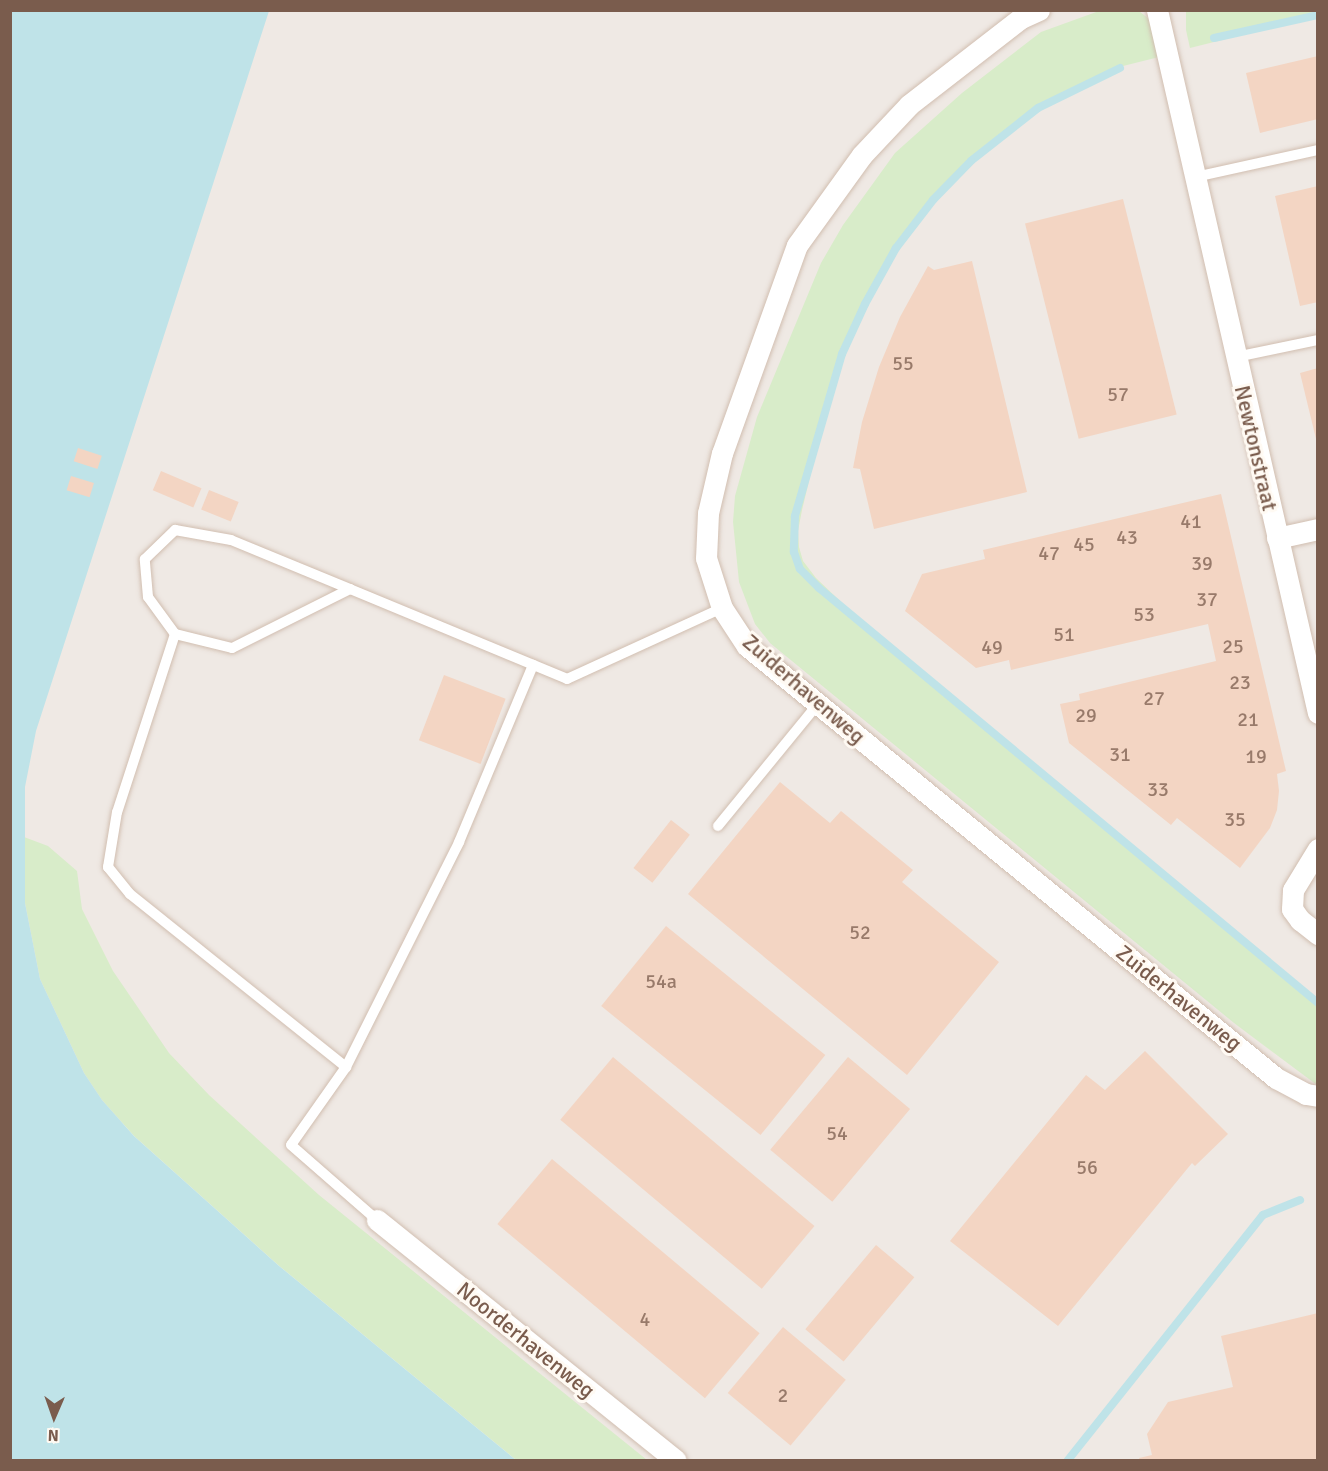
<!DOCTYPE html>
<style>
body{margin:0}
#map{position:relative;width:1328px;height:1471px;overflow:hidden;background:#fdf6ec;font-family:Signika,sans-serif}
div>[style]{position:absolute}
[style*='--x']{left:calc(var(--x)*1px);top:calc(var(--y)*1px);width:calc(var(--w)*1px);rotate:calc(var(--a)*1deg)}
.industrial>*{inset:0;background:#efe9e4}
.green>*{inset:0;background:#d8ecc9}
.water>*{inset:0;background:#bfe3e8}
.stream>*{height:8px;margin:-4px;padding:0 4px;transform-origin:4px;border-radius:4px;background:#bfe3e8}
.building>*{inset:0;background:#f3d5c3;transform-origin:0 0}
.roads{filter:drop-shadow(0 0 2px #d1beb0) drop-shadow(0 0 2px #d1beb0)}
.service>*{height:10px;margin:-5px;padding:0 5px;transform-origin:5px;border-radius:5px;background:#fff}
.minor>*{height:21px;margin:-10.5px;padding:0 10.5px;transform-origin:10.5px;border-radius:10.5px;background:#fff}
span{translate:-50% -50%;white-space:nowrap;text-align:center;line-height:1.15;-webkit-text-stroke:6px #fffaf3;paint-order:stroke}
.number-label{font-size:20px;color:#987a6a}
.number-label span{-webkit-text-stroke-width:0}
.street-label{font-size:22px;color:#7a5c4d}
.frame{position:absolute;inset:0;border:12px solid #7a5c4d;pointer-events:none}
.north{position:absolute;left:24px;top:1387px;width:60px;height:60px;-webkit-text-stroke:4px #fffaf3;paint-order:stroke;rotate:182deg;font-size:16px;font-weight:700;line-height:24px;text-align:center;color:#7a5c4d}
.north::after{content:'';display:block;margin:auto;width:21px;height:27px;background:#7a5c4d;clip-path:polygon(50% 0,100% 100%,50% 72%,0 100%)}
</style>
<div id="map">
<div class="industrial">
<i style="clip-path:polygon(243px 11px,1317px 11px,1317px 1460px,581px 1460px,11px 1040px,11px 518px)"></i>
</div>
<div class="green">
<i style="clip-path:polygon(1099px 11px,1139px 11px,1155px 24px,1163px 56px,1123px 66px,1046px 106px,1000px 138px,963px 168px,918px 215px,882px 268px,855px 329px,827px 406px,802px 510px,798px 531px,799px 547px,803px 561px,816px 578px,861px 621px,943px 694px,1317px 1000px,1317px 1085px,1234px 1023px,770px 643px,755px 624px,739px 582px,733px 522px,735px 496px,757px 417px,821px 263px,843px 225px,895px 153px,962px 93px,1041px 32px)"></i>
<i style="clip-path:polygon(1186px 11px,1317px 10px,1318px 16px,1190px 48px,1186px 30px)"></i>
<i style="clip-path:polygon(24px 837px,48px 846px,77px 871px,82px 909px,113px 971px,169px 1053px,209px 1095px,319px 1195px,647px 1460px,516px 1460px,278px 1265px,134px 1136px,102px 1100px,84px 1073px,40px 979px,25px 903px)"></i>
</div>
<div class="water">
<i style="clip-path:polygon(10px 11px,269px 11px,36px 731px,25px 787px,25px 903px,40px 979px,84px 1073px,102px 1100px,134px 1136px,278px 1265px,516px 1460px,11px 1460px)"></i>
</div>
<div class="stream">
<i style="--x:1214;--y:38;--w:107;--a:-12.5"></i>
<i style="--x:1120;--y:68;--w:91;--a:154"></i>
<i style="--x:1038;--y:108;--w:85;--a:141.7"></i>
<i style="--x:971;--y:161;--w:54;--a:134.3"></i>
<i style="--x:933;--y:200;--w:61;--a:127.6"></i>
<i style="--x:896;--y:248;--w:64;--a:119"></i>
<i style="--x:865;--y:304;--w:55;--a:114.7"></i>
<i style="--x:842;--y:354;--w:169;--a:106.2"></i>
<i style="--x:795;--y:516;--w:36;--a:92"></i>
<i style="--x:794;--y:552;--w:18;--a:71"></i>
<i style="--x:800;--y:569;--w:27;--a:45"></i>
<i style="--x:819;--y:588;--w:649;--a:39.75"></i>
<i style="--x:1068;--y:1460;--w:313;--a:-51.5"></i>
<i style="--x:1263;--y:1215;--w:40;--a:-22"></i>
</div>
<div class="building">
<i style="clip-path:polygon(1318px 56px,1318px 119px,1260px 133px,1246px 73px)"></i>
<i style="clip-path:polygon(1318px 186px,1318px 302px,1300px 306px,1275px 196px)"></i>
<i style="left:1123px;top:199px;width:222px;height:101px;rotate:76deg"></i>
<i style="clip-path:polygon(972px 261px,1027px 492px,874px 529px,860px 469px,853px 468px,862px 422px,879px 367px,900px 317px,928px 266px,934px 270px)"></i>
<i style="clip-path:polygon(1318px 368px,1318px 443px,1317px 443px,1300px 373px)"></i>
<i style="left:78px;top:448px;width:25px;height:14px;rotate:18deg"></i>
<i style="left:161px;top:471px;width:44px;height:21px;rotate:23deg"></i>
<i style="left:71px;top:476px;width:24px;height:15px;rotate:17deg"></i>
<i style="left:209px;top:490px;width:32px;height:21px;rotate:22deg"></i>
<i style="clip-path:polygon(1221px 494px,1286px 771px,1277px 774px,1279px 791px,1277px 810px,1270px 828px,1240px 868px,1177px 818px,1171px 825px,1069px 743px,1060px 704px,1080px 700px,1079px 694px,1216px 661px,1208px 624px,1011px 670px,1009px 660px,976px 668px,905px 611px,922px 574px,985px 559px,983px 550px)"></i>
<i style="left:444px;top:675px;width:66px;height:70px;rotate:21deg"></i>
<i style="clip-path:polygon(780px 782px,830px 823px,841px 811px,913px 870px,902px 882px,999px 962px,907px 1075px,688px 894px)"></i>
<i style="left:671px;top:820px;width:24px;height:61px;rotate:38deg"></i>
<i style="left:666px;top:926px;width:205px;height:103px;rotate:39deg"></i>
<i style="clip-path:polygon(1145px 1051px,1228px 1134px,1195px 1166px,1192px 1163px,1058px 1326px,950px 1241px,1086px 1075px,1105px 1090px)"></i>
<i style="left:613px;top:1057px;width:263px;height:82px;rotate:40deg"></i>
<i style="left:848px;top:1057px;width:81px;height:121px;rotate:40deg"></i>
<i style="left:552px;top:1159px;width:271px;height:85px;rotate:40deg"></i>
<i style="left:876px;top:1245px;width:50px;height:110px;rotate:40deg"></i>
<i style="clip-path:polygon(1318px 1313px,1318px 1460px,1140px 1460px,1139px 1458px,1152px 1455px,1147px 1434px,1168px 1402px,1233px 1387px,1221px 1336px)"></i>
<i style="left:783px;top:1327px;width:82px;height:86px;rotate:40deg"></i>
</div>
<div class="roads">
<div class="service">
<i style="--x:1195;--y:177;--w:126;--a:-12.4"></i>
<i style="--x:1236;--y:357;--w:84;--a:-11.7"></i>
<i style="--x:350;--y:589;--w:132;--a:153.4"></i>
<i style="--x:232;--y:648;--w:59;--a:-166.2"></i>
<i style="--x:175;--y:634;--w:46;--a:-126.1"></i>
<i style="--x:148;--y:597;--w:38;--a:-95"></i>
<i style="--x:145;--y:559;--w:42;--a:-44"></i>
<i style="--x:175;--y:530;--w:57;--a:10.1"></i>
<i style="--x:231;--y:540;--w:129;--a:22.4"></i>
<i style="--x:350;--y:589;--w:235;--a:22.5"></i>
<i style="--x:567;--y:679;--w:170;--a:-24.6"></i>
<i style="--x:175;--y:634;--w:187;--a:108"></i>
<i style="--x:117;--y:812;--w:56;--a:99.3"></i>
<i style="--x:108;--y:867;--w:35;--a:51"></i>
<i style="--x:130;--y:894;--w:277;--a:38.7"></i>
<i style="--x:346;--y:1067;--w:95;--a:125.2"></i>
<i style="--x:291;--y:1145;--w:114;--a:41.1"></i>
<i style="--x:718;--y:826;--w:158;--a:-50.7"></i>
<i style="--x:346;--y:1067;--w:252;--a:-63.3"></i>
<i style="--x:459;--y:842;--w:192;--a:-67.3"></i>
</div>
<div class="minor">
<i style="--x:1039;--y:10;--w:20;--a:156"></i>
<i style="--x:1021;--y:18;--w:142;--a:142.2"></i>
<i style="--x:909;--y:105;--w:69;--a:133.2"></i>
<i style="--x:862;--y:155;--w:111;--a:125.8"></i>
<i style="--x:797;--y:245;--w:221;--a:109.8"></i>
<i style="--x:722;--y:453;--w:62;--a:103.1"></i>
<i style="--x:708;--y:513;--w:45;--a:92.5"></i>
<i style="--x:706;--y:558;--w:52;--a:72.3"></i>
<i style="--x:722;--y:608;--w:45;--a:56.7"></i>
<i style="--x:747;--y:646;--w:683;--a:39.24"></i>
<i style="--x:1276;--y:1078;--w:34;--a:28"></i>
<i style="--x:1306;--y:1094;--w:12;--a:9"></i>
<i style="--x:1157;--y:10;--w:721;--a:77.1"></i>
<i style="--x:1277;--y:538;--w:42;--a:-12.4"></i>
<i style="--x:1318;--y:849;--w:48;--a:121.4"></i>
<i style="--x:1293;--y:890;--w:19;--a:93"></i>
<i style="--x:1292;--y:909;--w:14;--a:54"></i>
<i style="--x:1300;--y:920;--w:23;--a:38"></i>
<i style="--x:377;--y:1220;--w:383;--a:38.8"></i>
</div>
</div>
<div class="number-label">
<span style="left:903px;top:363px">55</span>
<span style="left:1118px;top:394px">57</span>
<span style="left:1191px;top:521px">41</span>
<span style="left:1127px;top:537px">43</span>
<span style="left:1084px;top:544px">45</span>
<span style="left:1049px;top:553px">47</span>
<span style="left:1202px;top:563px">39</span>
<span style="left:1207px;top:599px">37</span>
<span style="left:1144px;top:614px">53</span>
<span style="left:1064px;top:634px">51</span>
<span style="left:1233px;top:646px">25</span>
<span style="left:992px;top:647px">49</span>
<span style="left:1240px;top:682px">23</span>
<span style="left:1154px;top:698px">27</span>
<span style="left:1086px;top:715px">29</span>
<span style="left:1248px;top:719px">21</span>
<span style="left:1120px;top:754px">31</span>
<span style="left:1256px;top:756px">19</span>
<span style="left:1158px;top:789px">33</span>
<span style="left:1235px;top:819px">35</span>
<span style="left:860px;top:932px">52</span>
<span style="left:661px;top:981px">54a</span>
<span style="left:837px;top:1133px">54</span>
<span style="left:1087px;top:1167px">56</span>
<span style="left:645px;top:1319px">4</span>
<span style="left:783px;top:1395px">2</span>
</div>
<div class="street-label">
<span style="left:1256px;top:448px;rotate:77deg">Newtonstraat</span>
<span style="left:804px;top:689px;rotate:41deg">Zuiderhavenweg</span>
<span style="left:1179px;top:998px;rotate:39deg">Zuiderhavenweg</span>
<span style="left:526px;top:1340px;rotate:39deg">Noorderhavenweg</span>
</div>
<div class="frame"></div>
<div class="north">N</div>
</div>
